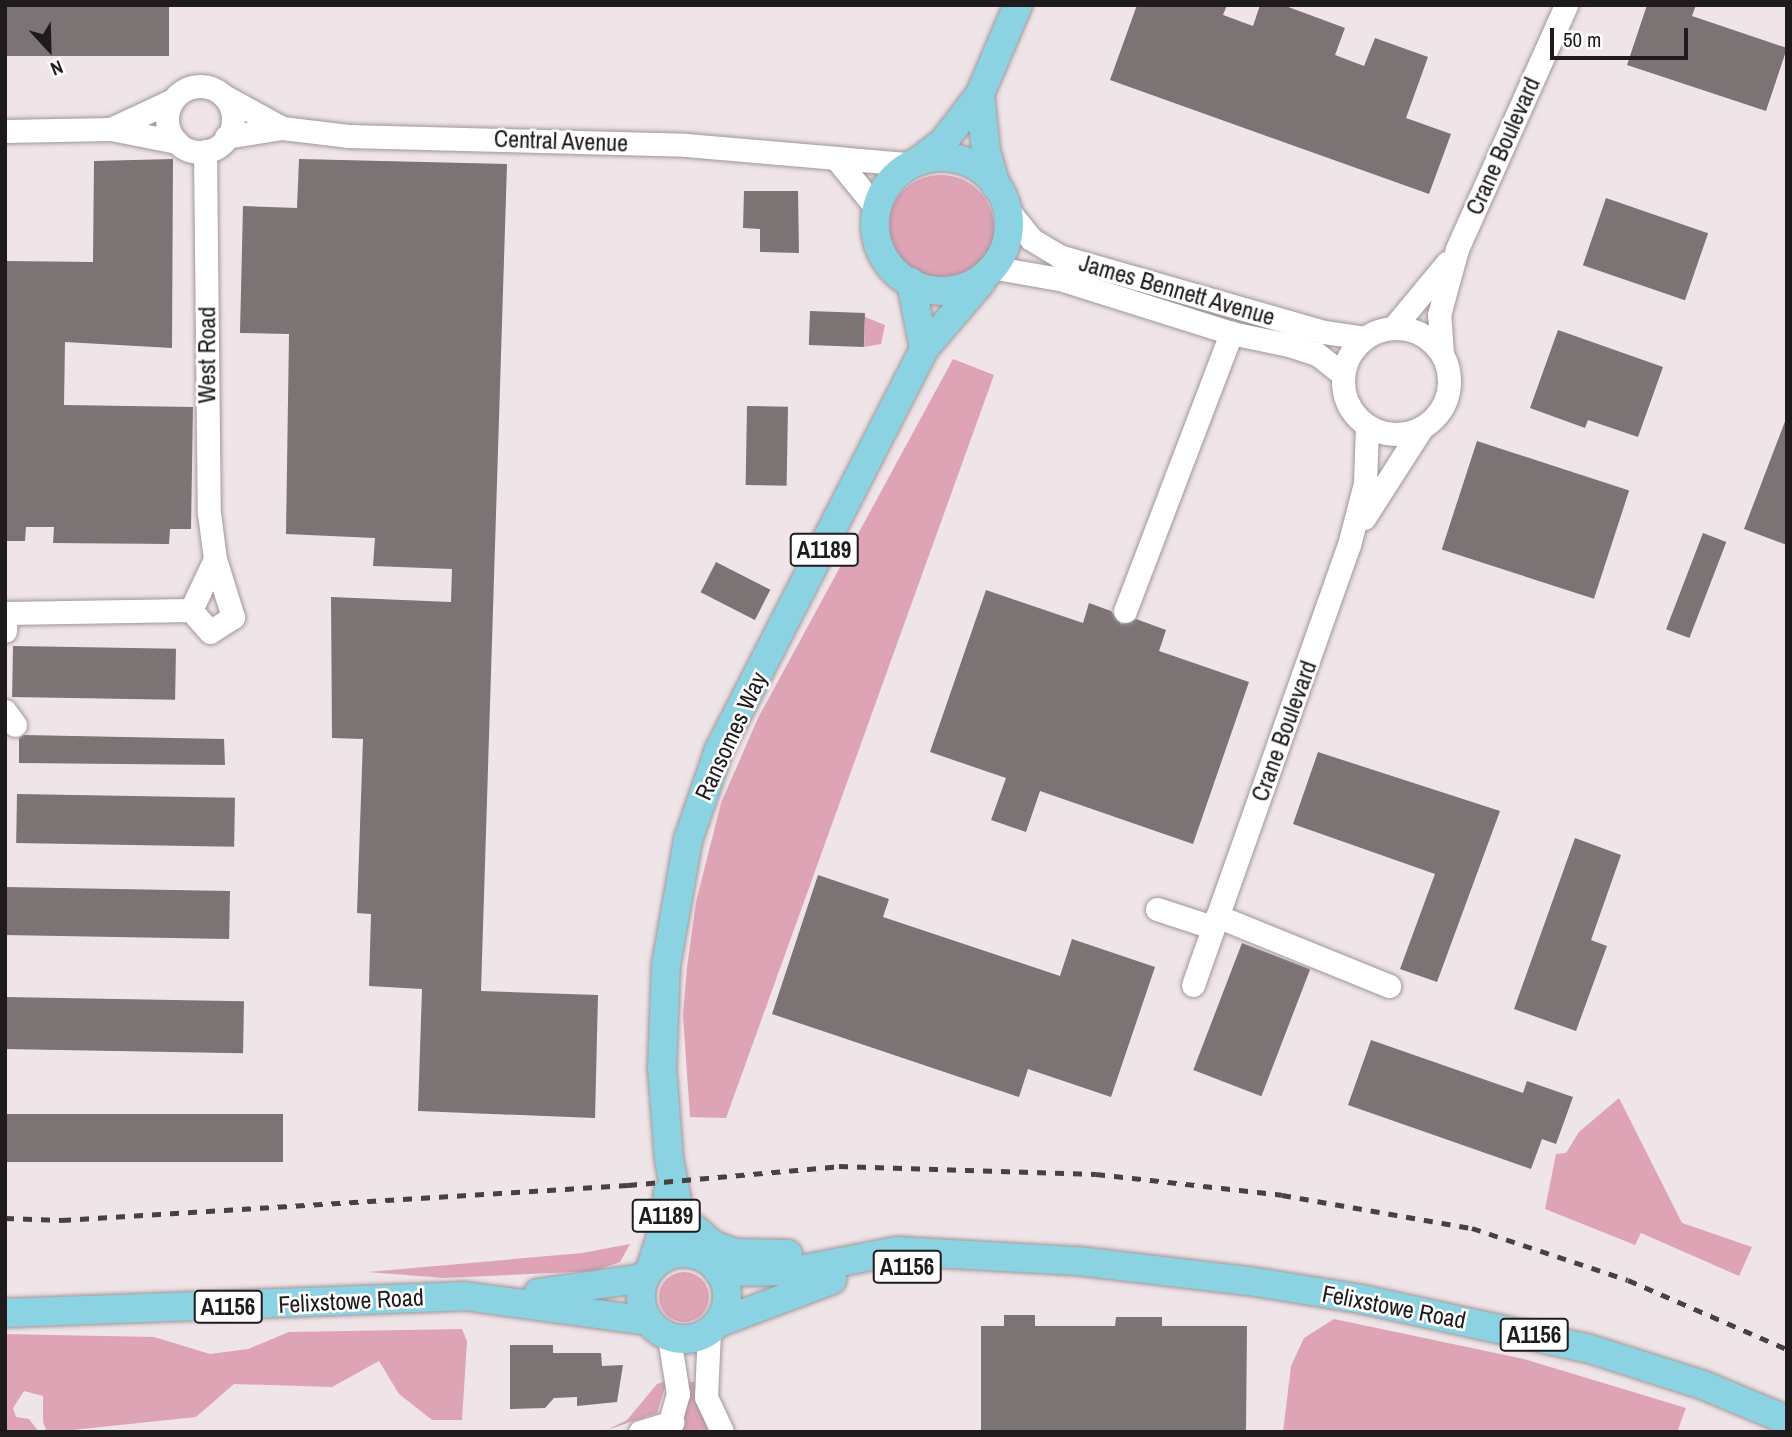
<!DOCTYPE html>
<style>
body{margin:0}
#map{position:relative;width:1792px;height:1437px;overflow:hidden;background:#efe4e7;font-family:"Archivo Narrow",sans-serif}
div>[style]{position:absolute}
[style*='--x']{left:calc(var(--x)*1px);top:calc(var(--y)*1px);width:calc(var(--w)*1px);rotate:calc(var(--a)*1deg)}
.green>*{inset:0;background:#dea4b6}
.round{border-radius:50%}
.building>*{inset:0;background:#7c7375;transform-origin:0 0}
.roads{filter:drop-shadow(0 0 2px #a09699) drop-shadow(0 0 2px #a09699)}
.minor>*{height:23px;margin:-11.5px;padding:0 11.5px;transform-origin:11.5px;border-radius:11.5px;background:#fff}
.minor>.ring{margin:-11.5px;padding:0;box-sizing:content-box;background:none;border:23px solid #fff;border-radius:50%}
.major>*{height:28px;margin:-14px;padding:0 14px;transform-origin:14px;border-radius:14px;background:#8bd3e3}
.major>.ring{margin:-14px;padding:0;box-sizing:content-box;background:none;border:28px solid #8bd3e3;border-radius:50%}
.rail>*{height:5px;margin-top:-2.5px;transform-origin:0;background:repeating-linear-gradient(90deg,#464142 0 9px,transparent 0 18px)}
span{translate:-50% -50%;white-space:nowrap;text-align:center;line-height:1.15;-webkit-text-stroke:5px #fff;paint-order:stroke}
.shield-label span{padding:2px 5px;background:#fff;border:2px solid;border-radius:5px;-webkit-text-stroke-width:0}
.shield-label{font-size:23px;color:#1f1b1c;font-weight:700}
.street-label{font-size:24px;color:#1f1b1c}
.frame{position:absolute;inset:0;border:7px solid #1f1b1c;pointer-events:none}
.north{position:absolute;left:14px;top:14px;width:70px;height:70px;-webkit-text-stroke:5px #fff;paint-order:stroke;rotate:158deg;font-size:19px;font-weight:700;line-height:28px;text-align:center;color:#1f1b1c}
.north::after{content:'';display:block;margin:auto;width:24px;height:32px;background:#1f1b1c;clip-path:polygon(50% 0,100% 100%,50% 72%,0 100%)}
.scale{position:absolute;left:1550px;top:28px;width:138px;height:32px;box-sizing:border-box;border:4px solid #1f1b1c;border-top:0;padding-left:9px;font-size:21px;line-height:24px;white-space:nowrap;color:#1f1b1c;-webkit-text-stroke:5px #fff;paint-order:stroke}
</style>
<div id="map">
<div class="green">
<i class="round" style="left:888px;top:175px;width:106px;height:106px"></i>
<i style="clip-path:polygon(865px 317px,885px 325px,881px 344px,864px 347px)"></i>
<i style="clip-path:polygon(953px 359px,994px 375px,726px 1118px,690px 1117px,683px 1015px,687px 967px,696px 902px,721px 803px,758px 718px)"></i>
<i style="clip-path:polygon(1619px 1098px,1682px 1223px,1752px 1247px,1739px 1276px,1641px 1233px,1635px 1245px,1545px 1209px,1556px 1154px,1566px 1153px,1579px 1132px)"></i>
<i style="clip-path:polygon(630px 1244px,620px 1262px,595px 1271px,444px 1278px,368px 1272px,582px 1253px)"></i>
<i class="round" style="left:659px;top:1272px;width:50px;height:50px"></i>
<i style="clip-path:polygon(1334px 1319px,1524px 1359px,1686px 1408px,1677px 1432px,1283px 1432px,1291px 1366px,1304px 1338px)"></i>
<i style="clip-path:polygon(462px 1329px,467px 1341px,462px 1420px,432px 1420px,399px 1394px,379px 1361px,332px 1387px,234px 1384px,196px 1417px,53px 1432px,47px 1432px,43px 1422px,43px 1396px,24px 1391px,13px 1408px,16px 1417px,29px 1419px,39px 1432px,5px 1432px,5px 1334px,154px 1337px,210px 1354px,248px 1349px,289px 1332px)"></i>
<i style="clip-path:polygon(667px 1381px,657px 1413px,607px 1430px,627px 1420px,657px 1384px)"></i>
<i style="clip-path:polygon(689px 1382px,697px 1382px,708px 1432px,681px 1432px)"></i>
</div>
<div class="building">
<i style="left:5px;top:5px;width:164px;height:51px"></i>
<i style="clip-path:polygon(1137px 5px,1227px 5px,1223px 15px,1253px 26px,1260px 5px,1283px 5px,1345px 28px,1335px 55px,1364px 66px,1375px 38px,1428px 57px,1406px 118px,1451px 134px,1429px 194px,1110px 80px)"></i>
<i style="clip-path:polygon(1647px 5px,1696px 5px,1692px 16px,1787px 48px,1766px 111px,1627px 65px)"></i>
<i style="clip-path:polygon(173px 159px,172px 348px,65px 342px,64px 405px,193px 407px,191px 529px,170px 529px,169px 544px,53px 543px,54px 527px,26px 527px,25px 541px,5px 541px,5px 261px,93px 262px,94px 161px)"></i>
<i style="clip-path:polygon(299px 159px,507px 164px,481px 991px,598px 995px,595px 1118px,418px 1111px,422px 989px,369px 986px,371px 914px,357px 913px,363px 739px,332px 738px,331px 597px,451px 602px,452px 569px,373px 566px,375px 538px,286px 534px,289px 334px,240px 333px,243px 206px,297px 208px)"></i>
<i style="clip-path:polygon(744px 191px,798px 191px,799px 253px,760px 252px,760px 229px,743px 228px)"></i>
<i style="left:1606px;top:198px;width:108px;height:71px;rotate:19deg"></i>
<i style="left:810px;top:311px;width:55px;height:34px;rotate:2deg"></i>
<i style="clip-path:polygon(1558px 330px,1663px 367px,1638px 437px,1588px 420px,1585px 428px,1530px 408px)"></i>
<i style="left:747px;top:406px;width:41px;height:79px;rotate:1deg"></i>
<i style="clip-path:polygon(1787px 416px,1787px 545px,1744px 529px)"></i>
<i style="left:1477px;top:441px;width:160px;height:114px;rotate:18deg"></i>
<i style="left:1703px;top:533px;width:25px;height:103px;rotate:21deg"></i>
<i style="left:716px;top:562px;width:61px;height:34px;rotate:27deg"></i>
<i style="clip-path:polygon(986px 590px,1083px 623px,1089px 603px,1111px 611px,1121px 624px,1136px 619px,1166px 630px,1159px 651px,1249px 682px,1193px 844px,1040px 791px,1026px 832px,991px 820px,1006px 778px,930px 752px)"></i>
<i style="left:13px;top:646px;width:163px;height:51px;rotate:1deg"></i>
<i style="clip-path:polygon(24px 735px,224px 739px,225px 765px,19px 763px,19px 738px)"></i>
<i style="clip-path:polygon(1318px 752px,1500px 811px,1437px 982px,1400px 969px,1435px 874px,1293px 824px)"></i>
<i style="left:17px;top:794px;width:218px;height:49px;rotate:1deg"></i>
<i style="clip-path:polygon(1575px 838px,1621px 855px,1591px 940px,1607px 946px,1576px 1031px,1514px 1009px)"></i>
<i style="clip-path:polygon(818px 875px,889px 899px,883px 917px,1060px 976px,1072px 939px,1155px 967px,1111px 1097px,1028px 1069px,1019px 1097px,772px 1014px)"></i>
<i style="left:5px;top:887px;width:225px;height:48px;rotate:1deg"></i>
<i style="left:1242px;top:943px;width:73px;height:136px;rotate:21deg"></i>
<i style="left:5px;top:997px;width:239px;height:52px;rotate:1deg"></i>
<i style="clip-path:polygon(1371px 1040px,1523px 1093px,1527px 1081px,1573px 1097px,1556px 1144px,1542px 1139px,1531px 1169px,1348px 1105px)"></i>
<i style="left:5px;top:1114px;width:278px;height:48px"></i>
<i style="clip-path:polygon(1004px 1315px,1035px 1315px,1035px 1326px,1115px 1326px,1116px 1317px,1162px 1317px,1162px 1326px,1247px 1326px,1246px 1432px,981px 1432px,981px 1326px,1004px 1326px)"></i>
<i style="clip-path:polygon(510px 1345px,553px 1345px,553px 1353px,601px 1353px,602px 1366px,623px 1365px,617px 1402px,577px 1406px,577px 1397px,554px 1398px,545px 1408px,510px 1409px)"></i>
</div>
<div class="roads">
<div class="minor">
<i class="ring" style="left:167px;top:86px;width:43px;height:43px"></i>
<i style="--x:224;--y:96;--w:66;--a:28.9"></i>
<i style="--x:111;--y:129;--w:67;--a:11.1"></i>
<i style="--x:5;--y:131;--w:106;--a:-1.1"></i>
<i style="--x:111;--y:129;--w:68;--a:-25.1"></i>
<i style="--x:226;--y:137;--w:57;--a:-9.1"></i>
<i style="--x:282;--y:128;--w:66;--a:6.9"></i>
<i style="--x:348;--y:136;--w:338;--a:1.5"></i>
<i style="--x:686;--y:145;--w:224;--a:4.9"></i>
<i style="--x:205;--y:151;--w:362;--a:89.4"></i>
<i style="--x:209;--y:513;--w:46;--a:82.6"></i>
<i style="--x:215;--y:559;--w:61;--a:72.8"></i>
<i style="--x:233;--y:617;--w:27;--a:147"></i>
<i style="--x:210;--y:632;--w:29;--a:-131"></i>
<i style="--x:191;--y:610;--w:56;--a:-64.8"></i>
<i style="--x:839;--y:162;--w:60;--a:51"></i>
<i style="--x:1007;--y:209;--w:38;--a:51"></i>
<i style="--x:1031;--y:239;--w:33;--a:31"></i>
<i style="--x:1059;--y:256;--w:276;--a:16"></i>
<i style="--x:1324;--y:332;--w:41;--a:8.3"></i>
<i style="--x:996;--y:268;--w:65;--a:9.8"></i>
<i style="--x:1060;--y:279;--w:179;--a:17.5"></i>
<i style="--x:1231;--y:333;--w:59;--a:11.7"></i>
<i style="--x:1289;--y:345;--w:29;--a:18"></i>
<i style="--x:1317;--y:354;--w:33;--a:38"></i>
<i class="ring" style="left:1343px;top:328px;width:83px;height:83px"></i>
<i style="--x:1393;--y:328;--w:85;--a:-50.3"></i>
<i style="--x:1442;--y:354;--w:39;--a:-94"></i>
<i style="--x:1439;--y:315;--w:68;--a:-74.7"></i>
<i style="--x:1457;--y:249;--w:267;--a:-65.9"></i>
<i style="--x:1364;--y:518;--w:106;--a:-57.4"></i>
<i style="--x:1125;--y:611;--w:298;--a:-69.1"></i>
<i style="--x:5;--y:631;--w:18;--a:-87"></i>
<i style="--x:6;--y:613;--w:185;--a:-0.9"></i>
<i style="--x:5;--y:711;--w:17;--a:54"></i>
<i style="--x:1157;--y:909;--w:58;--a:18.1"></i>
<i style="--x:1217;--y:916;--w:186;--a:22.1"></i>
<i style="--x:1193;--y:985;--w:467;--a:-70.5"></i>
<i style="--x:1349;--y:545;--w:64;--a:-75.5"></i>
<i style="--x:1365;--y:483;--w:57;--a:-88"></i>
<i style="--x:709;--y:1331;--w:66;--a:92.6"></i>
<i style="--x:706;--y:1397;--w:38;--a:65"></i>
<i style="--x:640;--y:1432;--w:34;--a:-17"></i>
<i style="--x:667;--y:1432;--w:40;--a:-74"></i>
<i style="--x:678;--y:1394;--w:58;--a:-99"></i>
</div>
<div class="major">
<i style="--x:980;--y:94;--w:57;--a:84"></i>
<i style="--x:986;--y:151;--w:37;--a:74"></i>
<i class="ring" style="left:875px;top:157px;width:106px;height:106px"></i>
<i style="--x:920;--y:160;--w:31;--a:-38"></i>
<i style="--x:944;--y:141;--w:59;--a:-52.5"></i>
<i style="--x:980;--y:94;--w:97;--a:-66.9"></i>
<i style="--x:911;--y:282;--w:68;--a:79"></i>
<i style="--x:694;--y:1228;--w:25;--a:42"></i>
<i style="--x:713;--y:1245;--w:23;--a:20"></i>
<i style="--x:735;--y:1253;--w:53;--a:1.1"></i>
<i class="ring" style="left:641px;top:1253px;width:58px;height:58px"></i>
<i style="--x:696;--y:1255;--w:26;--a:-119"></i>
<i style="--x:683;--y:1232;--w:74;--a:-100.9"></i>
<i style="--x:669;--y:1159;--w:91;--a:-94.4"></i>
<i style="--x:662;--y:1068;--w:103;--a:-87.8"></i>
<i style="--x:666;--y:965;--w:127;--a:-80"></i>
<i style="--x:688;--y:840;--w:95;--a:-71"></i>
<i style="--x:719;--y:750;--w:450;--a:-62.9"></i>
<i style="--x:924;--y:349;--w:88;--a:-49.6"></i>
<i style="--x:650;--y:1270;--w:52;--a:-71.9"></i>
<i style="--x:666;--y:1221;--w:29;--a:-86"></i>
<i style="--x:719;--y:1272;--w:75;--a:-0.8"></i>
<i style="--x:794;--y:1271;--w:105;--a:-11"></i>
<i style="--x:897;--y:1251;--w:181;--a:3.2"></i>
<i style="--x:1078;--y:1261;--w:172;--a:6.7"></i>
<i style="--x:1249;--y:1281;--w:113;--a:9.1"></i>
<i style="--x:1361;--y:1299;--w:234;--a:12.3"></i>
<i style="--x:1590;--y:1349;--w:119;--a:17.7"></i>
<i style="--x:1703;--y:1385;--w:91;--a:22.6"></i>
<i style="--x:538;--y:1293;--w:108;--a:-8"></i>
<i style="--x:5;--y:1313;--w:459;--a:-2.1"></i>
<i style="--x:464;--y:1296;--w:186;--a:7.7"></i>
<i style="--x:718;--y:1323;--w:122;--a:-20.7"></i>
</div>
</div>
<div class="rail">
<i style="--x:5;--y:1218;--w:57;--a:2"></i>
<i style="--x:62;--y:1220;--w:567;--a:-3.54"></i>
<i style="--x:628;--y:1185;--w:212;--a:-5.1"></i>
<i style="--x:839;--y:1166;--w:257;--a:1.8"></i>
<i style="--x:1096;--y:1174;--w:187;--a:6.4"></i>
<i style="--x:1282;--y:1195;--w:193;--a:9.9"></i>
<i style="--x:1472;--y:1228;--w:164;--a:18.4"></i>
<i style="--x:1628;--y:1280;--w:173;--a:23.5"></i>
</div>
<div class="shield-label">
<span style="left:824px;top:550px">A1189</span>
<span style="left:666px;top:1216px">A1189</span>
<span style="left:907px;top:1267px">A1156</span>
<span style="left:228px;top:1307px">A1156</span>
<span style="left:1534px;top:1335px">A1156</span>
</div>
<div class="street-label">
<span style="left:561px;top:141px;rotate:2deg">Central Avenue</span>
<span style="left:1503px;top:146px;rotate:-66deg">Crane Boulevard</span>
<span style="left:1177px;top:290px;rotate:16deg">James Bennett Avenue</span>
<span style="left:207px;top:355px;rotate:-90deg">West Road</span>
<span style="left:1284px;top:731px;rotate:-70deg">Crane Boulevard</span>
<span style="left:731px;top:736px;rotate:-65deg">Ransomes Way</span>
<span style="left:351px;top:1301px;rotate:-3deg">Felixstowe Road</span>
<span style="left:1394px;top:1307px;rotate:11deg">Felixstowe Road</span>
</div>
<div class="frame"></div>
<div class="north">N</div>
<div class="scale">50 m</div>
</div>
